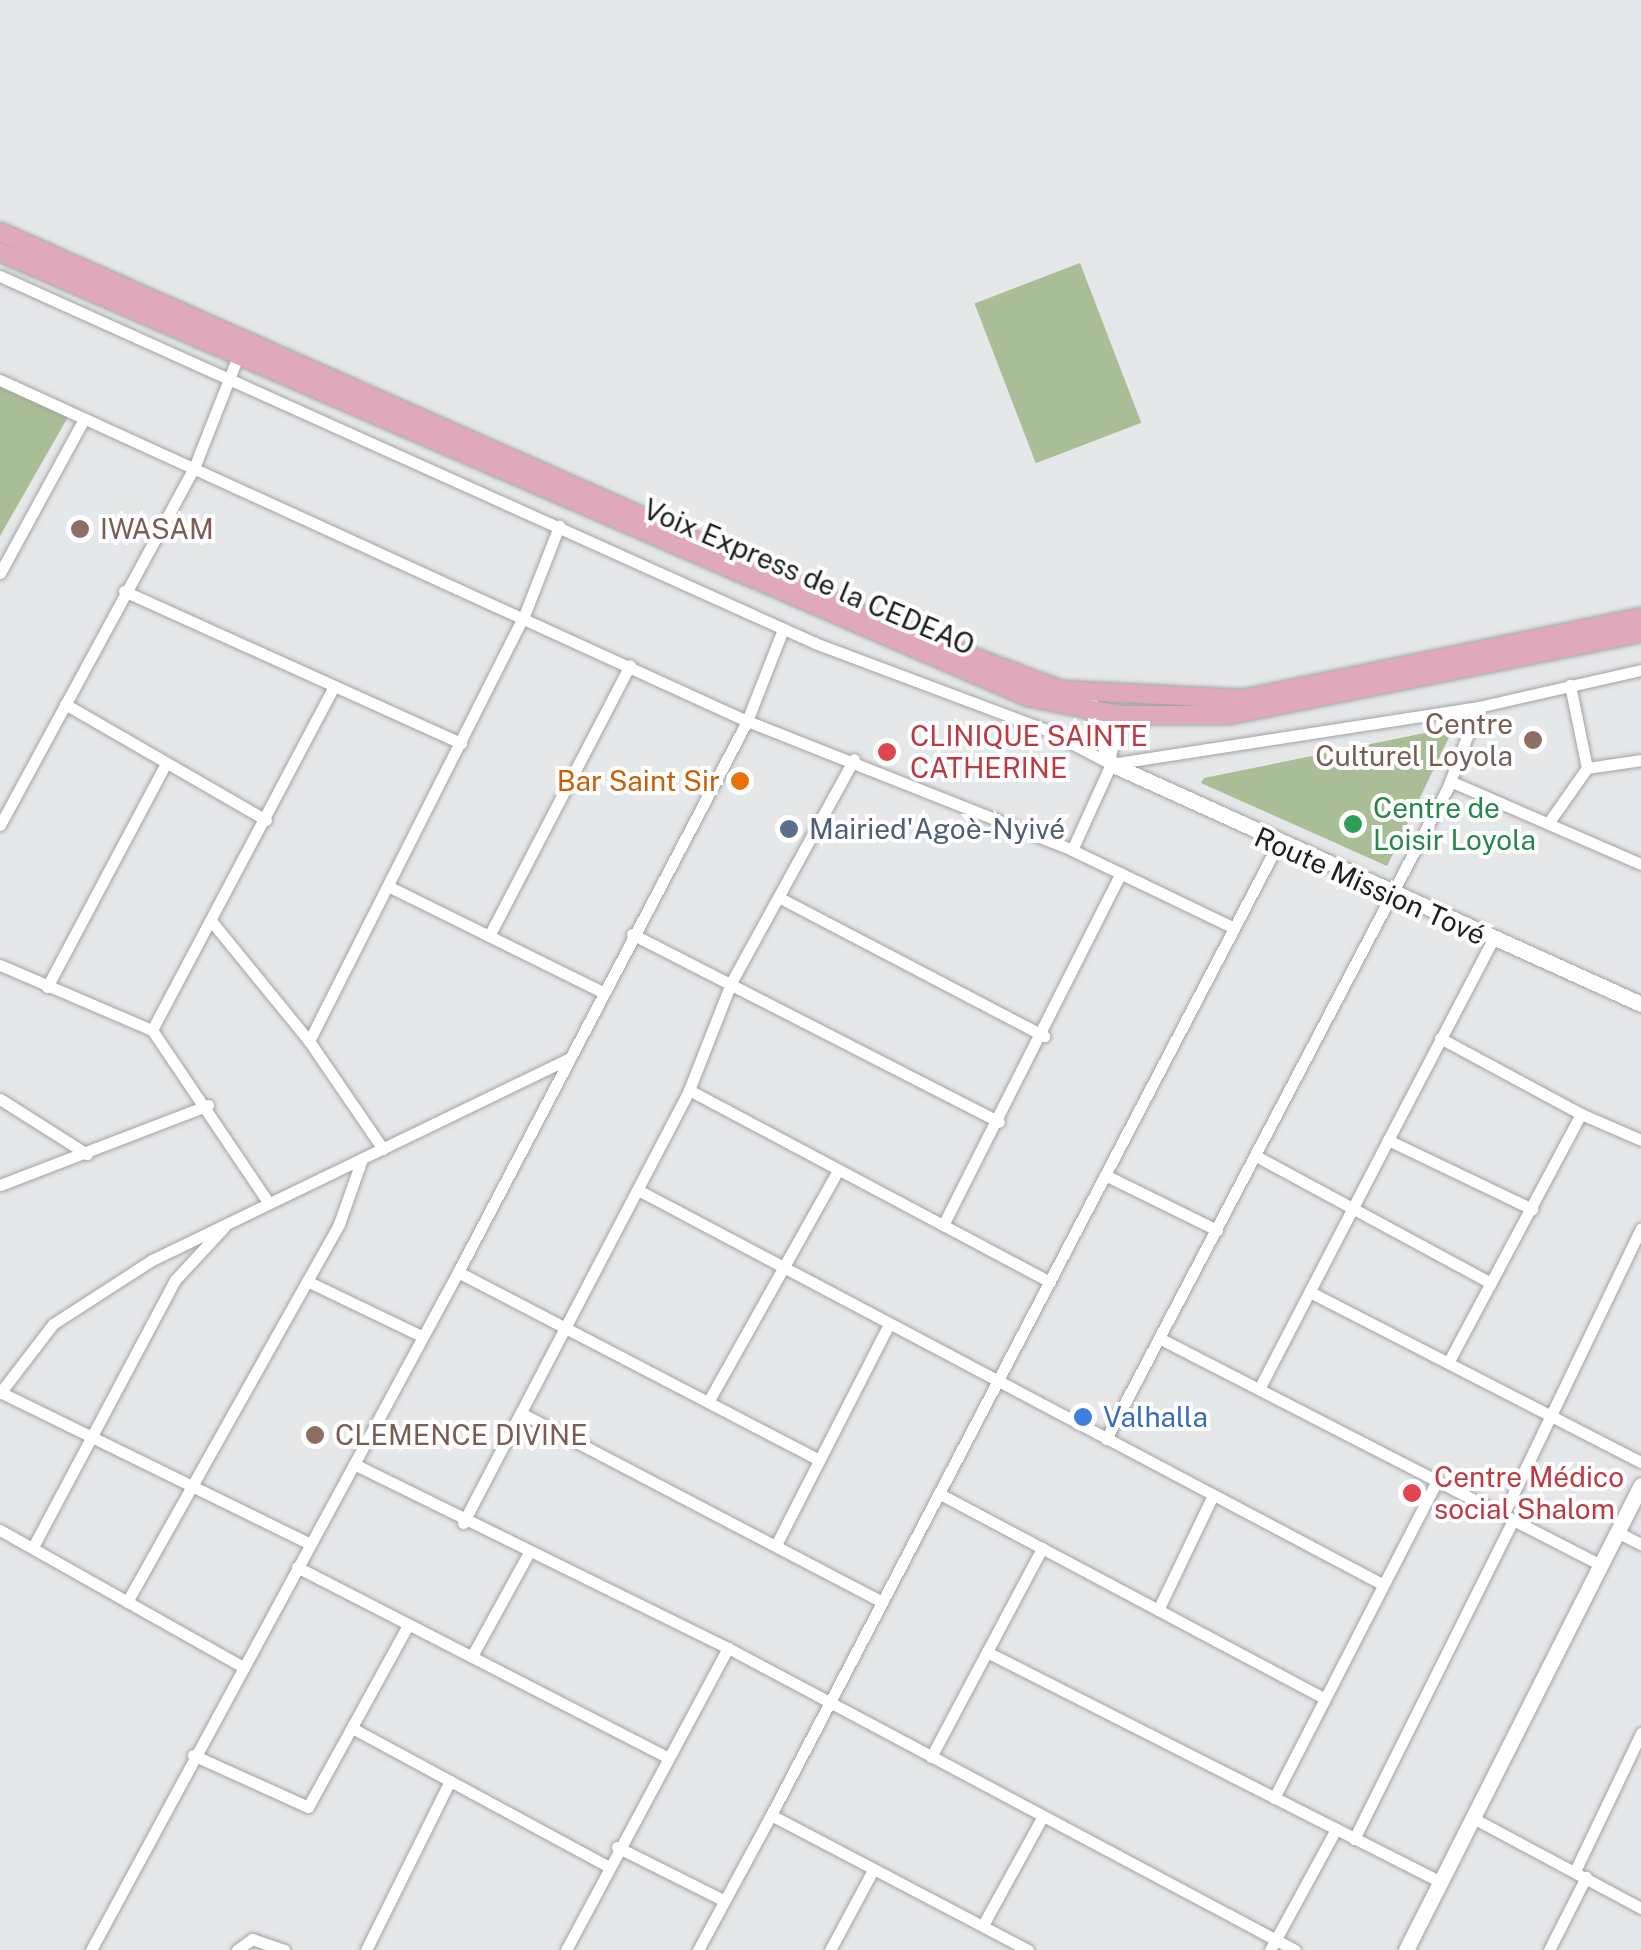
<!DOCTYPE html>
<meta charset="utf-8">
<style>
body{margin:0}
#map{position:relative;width:1641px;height:1950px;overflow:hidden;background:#e6e7e9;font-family:"Public Sans",sans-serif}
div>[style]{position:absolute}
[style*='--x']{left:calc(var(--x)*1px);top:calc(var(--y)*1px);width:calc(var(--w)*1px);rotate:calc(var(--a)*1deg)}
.green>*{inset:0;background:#a9be97;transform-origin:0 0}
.roads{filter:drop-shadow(0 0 2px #a2a3a5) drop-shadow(0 0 2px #a2a3a5)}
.street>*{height:11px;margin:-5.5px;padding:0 5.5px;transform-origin:5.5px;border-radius:5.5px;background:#fff}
.secondary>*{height:15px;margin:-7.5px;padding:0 7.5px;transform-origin:7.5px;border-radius:7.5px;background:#fff}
.primary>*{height:18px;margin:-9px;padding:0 9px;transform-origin:9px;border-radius:9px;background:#e0a9bb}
.dots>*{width:28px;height:28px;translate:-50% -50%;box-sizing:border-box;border:5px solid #fff;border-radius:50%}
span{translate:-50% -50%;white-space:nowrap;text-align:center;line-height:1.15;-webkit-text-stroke:8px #fff;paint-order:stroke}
.education-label{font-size:28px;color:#785e54}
.left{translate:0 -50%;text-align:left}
.right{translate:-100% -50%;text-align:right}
.street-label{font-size:28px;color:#1e1f20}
.health-label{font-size:28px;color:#be3a42}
.food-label{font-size:28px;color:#c56008}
.leisure-label{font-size:28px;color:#27864d}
.service-label{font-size:28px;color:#4e5e75}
.shop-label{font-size:28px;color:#366cbe}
</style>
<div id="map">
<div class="green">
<i style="left:1080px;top:263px;width:171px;height:113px;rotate:69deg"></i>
<i style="clip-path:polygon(0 386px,68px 417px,0 536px)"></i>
<i style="clip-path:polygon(1454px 727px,1387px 866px,1201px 783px,1204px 778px)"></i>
</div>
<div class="roads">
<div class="street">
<i style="--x:0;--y:276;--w:894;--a:24.24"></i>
<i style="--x:815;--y:643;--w:245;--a:20.6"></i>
<i style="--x:1044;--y:729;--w:76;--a:27.6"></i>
<i style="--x:1111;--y:764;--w:371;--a:-8.8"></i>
<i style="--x:1478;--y:707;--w:167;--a:-12.8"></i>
<i style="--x:0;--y:380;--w:821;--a:24.54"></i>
<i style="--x:747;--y:721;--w:350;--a:21.6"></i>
<i style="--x:1072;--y:850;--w:180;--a:25.7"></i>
<i style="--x:0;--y:573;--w:175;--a:-61.4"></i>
<i style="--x:124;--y:591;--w:370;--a:24.3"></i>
<i style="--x:65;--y:704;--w:232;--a:30"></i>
<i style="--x:1587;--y:768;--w:55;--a:-8.4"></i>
<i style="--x:1450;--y:781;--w:208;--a:23.5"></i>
<i style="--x:1549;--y:822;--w:66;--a:-54.9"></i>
<i style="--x:1587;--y:768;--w:85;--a:-101.6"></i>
<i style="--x:0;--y:825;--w:406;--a:-61.5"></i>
<i style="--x:194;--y:468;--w:117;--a:-68.5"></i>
<i style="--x:1072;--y:850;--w:94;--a:-65.6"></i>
<i style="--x:388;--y:886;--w:237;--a:26.3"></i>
<i style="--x:782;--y:899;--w:296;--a:27.6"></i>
<i style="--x:212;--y:922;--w:154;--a:50.8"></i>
<i style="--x:632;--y:934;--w:412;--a:27.1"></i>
<i style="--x:489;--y:936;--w:305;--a:-62.5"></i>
<i style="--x:0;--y:965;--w:165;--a:23.2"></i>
<i style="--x:152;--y:1030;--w:207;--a:56"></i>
<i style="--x:47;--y:987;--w:254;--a:-62"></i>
<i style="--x:152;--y:1030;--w:389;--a:-62.1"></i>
<i style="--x:1440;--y:1038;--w:160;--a:28.3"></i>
<i style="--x:689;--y:1090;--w:409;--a:28"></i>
<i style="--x:0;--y:1099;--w:103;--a:32.3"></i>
<i style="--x:1388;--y:1140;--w:225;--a:-62.4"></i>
<i style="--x:383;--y:1149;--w:131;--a:-124.4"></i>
<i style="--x:309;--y:1041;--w:476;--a:-63.2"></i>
<i style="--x:524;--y:616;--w:97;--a:-68.7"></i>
<i style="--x:1256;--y:1156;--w:267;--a:28.4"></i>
<i style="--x:1105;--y:1175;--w:125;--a:26.2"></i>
<i style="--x:0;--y:1185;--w:223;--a:-21"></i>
<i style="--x:638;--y:1190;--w:840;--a:27.91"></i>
<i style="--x:943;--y:1225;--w:394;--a:-63.2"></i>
<i style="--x:458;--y:1272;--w:407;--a:27.5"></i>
<i style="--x:307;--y:1281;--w:124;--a:25.7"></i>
<i style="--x:1310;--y:1292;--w:372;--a:27.2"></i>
<i style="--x:1159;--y:1338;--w:496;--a:27.2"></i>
<i style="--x:1449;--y:1361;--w:280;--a:-61.9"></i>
<i style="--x:1581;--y:1114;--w:65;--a:23.4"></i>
<i style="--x:1259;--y:1389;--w:280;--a:-62.6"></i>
<i style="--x:1388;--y:1140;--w:160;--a:25.6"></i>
<i style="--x:0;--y:1392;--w:345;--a:26.1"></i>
<i style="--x:0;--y:1393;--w:87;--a:-52.5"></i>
<i style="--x:53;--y:1324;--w:118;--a:-32.9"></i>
<i style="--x:152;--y:1260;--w:461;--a:-25.8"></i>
<i style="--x:708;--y:1402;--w:266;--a:-60.7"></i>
<i style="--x:521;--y:1413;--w:408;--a:27.6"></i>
<i style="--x:1106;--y:1439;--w:736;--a:-62.32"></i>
<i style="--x:1448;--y:787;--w:85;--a:-69.4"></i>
<i style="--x:354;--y:1464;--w:417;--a:26.2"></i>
<i style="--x:728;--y:1648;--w:642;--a:28.04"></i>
<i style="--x:940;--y:1494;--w:434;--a:28"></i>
<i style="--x:1503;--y:1515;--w:318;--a:-64.3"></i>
<i style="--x:463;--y:1523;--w:488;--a:-62.4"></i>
<i style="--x:689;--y:1090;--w:117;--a:-68.5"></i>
<i style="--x:732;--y:981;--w:253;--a:-61.2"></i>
<i style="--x:0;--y:1530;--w:277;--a:29.4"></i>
<i style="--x:1617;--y:1532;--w:27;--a:27"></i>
<i style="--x:778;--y:1541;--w:244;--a:-62.9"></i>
<i style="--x:33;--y:1547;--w:302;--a:-62"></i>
<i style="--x:175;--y:1280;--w:72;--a:-47.2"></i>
<i style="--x:297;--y:1567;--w:415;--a:27.2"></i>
<i style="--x:127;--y:1602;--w:433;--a:-60.7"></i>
<i style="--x:339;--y:1224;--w:69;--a:-70.5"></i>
<i style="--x:1158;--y:1610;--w:127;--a:-64.4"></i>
<i style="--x:987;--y:1652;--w:509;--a:26.87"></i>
<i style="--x:472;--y:1656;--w:114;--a:-61.2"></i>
<i style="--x:354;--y:1729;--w:288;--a:28.4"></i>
<i style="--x:193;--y:1755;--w:126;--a:24.3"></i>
<i style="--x:308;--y:1807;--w:205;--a:-61.2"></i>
<i style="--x:931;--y:1757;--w:237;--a:-62"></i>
<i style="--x:1274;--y:1798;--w:356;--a:-62.8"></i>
<i style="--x:1473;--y:1818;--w:191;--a:28.2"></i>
<i style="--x:1354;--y:1839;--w:356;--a:-63.5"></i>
<i style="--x:617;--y:1847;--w:119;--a:26.6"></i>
<i style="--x:1575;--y:1871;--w:153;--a:-64.4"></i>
<i style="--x:983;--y:1925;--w:124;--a:-61.2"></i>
<i style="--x:91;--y:1950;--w:771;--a:-61.57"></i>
<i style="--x:458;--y:1272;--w:622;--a:-62.32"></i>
<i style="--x:747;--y:721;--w:99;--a:-68.6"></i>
<i style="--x:237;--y:1950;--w:19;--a:-36"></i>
<i style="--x:252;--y:1939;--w:34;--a:19"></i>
<i style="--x:366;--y:1950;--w:189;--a:-63.6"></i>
<i style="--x:566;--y:1950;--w:343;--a:-61.8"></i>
<i style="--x:698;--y:1950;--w:153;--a:-61.6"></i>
<i style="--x:830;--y:1950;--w:91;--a:-61.7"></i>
<i style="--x:1028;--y:1950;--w:290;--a:-152.3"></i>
<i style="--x:771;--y:1815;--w:1093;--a:-62.43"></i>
<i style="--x:1270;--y:1950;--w:138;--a:-61.4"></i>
<i style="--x:1549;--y:1950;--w:82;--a:-63.1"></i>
</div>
<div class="secondary">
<i style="--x:1088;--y:698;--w:70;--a:70.8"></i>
<i style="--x:1111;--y:764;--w:582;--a:24.36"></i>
<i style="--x:1108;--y:755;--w:41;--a:-74.6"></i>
<i style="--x:1406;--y:1950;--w:521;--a:-63.19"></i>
</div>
<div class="primary">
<i style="--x:0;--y:232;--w:960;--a:23.9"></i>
<i style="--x:878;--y:621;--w:196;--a:20.7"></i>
<i style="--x:1061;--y:690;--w:182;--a:2.8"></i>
<i style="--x:1243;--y:699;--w:406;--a:-11.6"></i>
<i style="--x:0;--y:252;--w:1120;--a:23.41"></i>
<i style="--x:1028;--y:697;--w:93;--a:11.2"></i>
<i style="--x:1119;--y:715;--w:110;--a:0"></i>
<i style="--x:1229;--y:715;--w:420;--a:-11.3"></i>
</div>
</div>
<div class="dots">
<i style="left:80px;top:529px;background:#8d6e63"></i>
<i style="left:1533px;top:740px;background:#8d6e63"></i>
<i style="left:887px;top:752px;background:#e0444e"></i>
<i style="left:740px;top:781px;background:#e8710a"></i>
<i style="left:1353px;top:824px;background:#2e9e5b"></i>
<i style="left:789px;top:829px;background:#5c6f8a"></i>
<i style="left:1083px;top:1417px;background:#3f7fe0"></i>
<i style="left:315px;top:1435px;background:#8d6e63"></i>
<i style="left:1412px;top:1493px;background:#e0444e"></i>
</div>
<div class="education-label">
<span class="left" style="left:100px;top:529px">IWASAM</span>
<span class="right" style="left:1513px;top:740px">Centre<br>Culturel Loyola</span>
<span class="left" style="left:335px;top:1435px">CLEMENCE DIVINE</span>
</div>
<div class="street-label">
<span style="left:809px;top:577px;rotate:23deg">Voix Express de la CEDEAO</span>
<span style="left:1370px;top:886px;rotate:24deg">Route Mission Tové</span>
</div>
<div class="health-label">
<span class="left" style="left:910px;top:752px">CLINIQUE SAINTE<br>CATHERINE</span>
<span class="left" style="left:1434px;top:1493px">Centre Médico<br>social Shalom</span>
</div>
<div class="food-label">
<span class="right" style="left:720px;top:781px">Bar Saint Sir</span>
</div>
<div class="leisure-label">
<span class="left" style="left:1373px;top:824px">Centre de<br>Loisir Loyola</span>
</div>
<div class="service-label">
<span class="left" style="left:809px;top:829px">Mairied'Agoè-Nyivé</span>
</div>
<div class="shop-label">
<span class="left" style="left:1103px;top:1417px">Valhalla</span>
</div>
</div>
